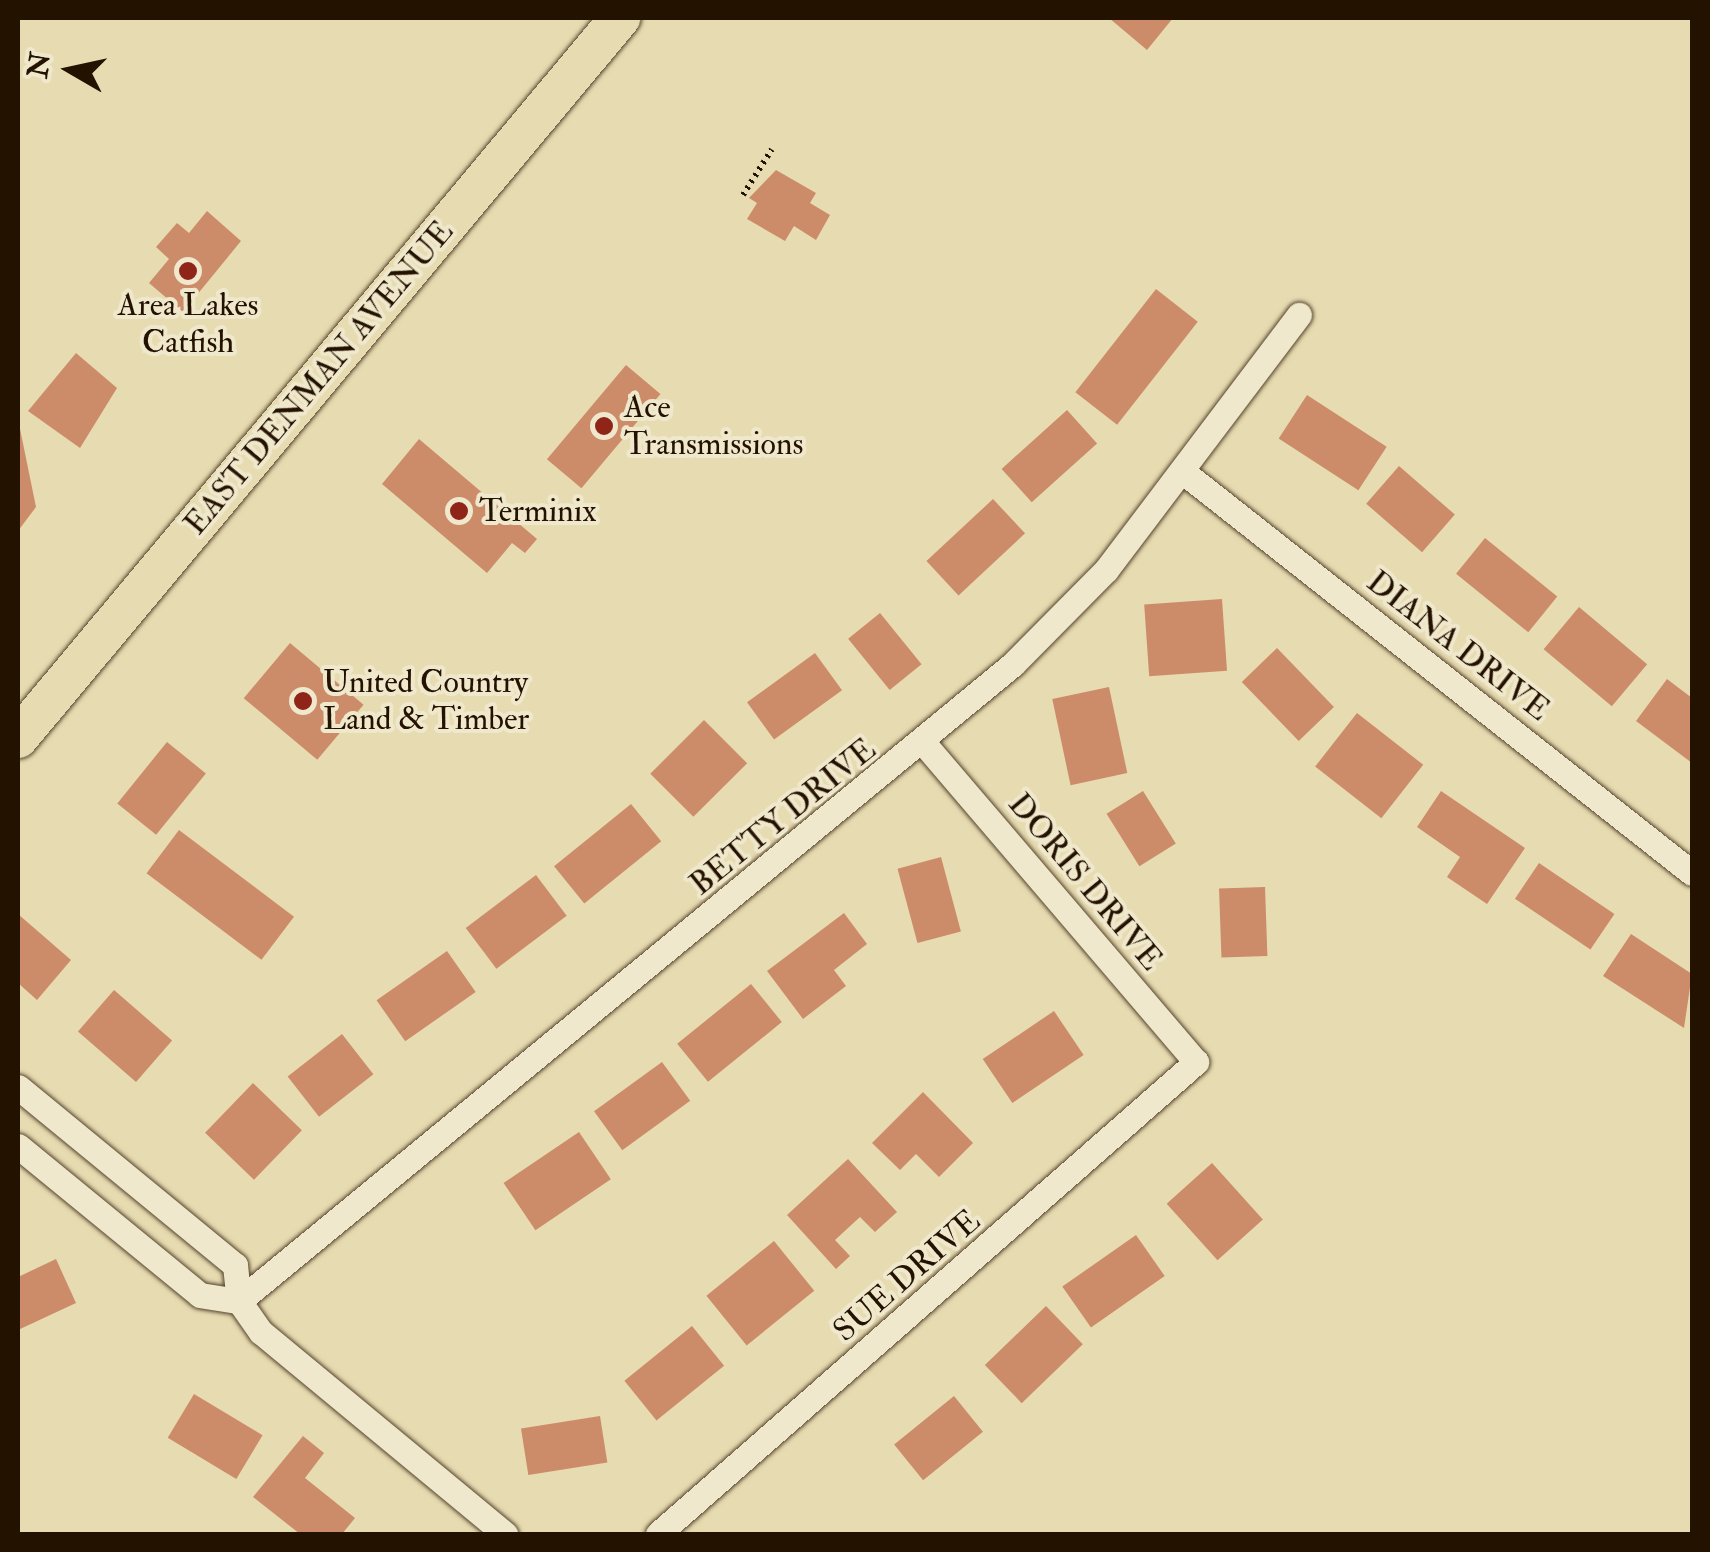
<!DOCTYPE html>
<style>
body{margin:0}
#map{position:relative;width:1710px;height:1552px;overflow:hidden;background:#e7dbb1;font-family:"IM FELL Double Pica",serif}
div>[style]{position:absolute}
[style*='--x']{left:calc(var(--x)*1px);top:calc(var(--y)*1px);width:calc(var(--w)*1px);rotate:calc(var(--a)*1deg)}
.building>*{inset:0;background:#cd8c69;transform-origin:0 0}
.path>*{height:6px;margin-top:-3px;transform-origin:0;background:repeating-linear-gradient(90deg,#241200 0 2.5px,transparent 0 7.5px)}
.roads{filter:drop-shadow(0 0 2px #55442c) drop-shadow(0 0 2px #55442c)}
.minor>*{height:25px;margin:-12.5px;padding:0 12.5px;transform-origin:12.5px;border-radius:12.5px;background:#efe8cc}
.primary>*{height:40px;margin:-20px;padding:0 20px;transform-origin:20px;border-radius:20px;background:#e7dbb1}
.dots>*{width:28px;height:28px;translate:-50% -50%;box-sizing:border-box;border:5px solid #efe8cc;border-radius:50%}
span{translate:-50% -50%;white-space:nowrap;text-align:center;line-height:1.15;-webkit-text-stroke:8px #efe8cc;paint-order:stroke}
.poi-label{font-size:32px;color:#241200}
.left{translate:0 -50%;text-align:left}
.street-label{font-size:32px;color:#241200}
.frame{position:absolute;inset:0;border:20px solid #241200;pointer-events:none}
.north{position:absolute;left:20px;top:20px;width:100px;height:100px;-webkit-text-stroke:8px #efe8cc;paint-order:stroke;rotate:279deg;font-size:28px;font-weight:700;line-height:40px;text-align:center;color:#241200}
.north::after{content:'';display:block;margin:auto;width:35px;height:45px;background:#241200;clip-path:polygon(50% 0,100% 100%,50% 72%,0 100%)}
</style>
<div id="map">
<div class="building">
<i style="clip-path:polygon(1109px 18px,1173px 18px,1147px 50px)"></i>
<i style="clip-path:polygon(776px 170px,816px 193px,810px 203px,830px 215px,816px 240px,794px 226px,785px 241px,747px 219px,757px 203px,749px 198px)"></i>
<i style="clip-path:polygon(207px 211px,241px 241px,183px 312px,149px 283px,169px 259px,156px 247px,177px 223px,189px 233px)"></i>
<i style="left:1156px;top:289px;width:53px;height:131px;rotate:38deg"></i>
<i style="clip-path:polygon(76px 353px,117px 388px,80px 448px,28px 411px)"></i>
<i style="left:626px;top:365px;width:45px;height:123px;rotate:40deg"></i>
<i style="left:1307px;top:395px;width:95px;height:52px;rotate:33deg"></i>
<i style="left:1067px;top:410px;width:45px;height:88px;rotate:48deg"></i>
<i style="clip-path:polygon(18px 419px,36px 507px,18px 531px)"></i>
<i style="clip-path:polygon(419px 439px,537px 539px,525px 553px,512px 543px,487px 573px,382px 484px)"></i>
<i style="left:1399px;top:466px;width:74px;height:50px;rotate:41deg"></i>
<i style="left:993px;top:499px;width:47px;height:91px;rotate:47deg"></i>
<i style="left:1485px;top:538px;width:93px;height:46px;rotate:39deg"></i>
<i style="left:1222px;top:599px;width:72px;height:78px;rotate:86deg"></i>
<i style="left:1579px;top:607px;width:89px;height:55px;rotate:40deg"></i>
<i style="left:880px;top:613px;width:66px;height:41px;rotate:51deg"></i>
<i style="left:290px;top:643px;width:96px;height:72px;rotate:40deg"></i>
<i style="left:1277px;top:648px;width:82px;height:49px;rotate:46deg"></i>
<i style="left:815px;top:653px;width:46px;height:84px;rotate:54deg"></i>
<i style="clip-path:polygon(1667px 679px,1692px 698px,1692px 763px,1636px 721px)"></i>
<i style="left:1109px;top:687px;width:88px;height:58px;rotate:78deg"></i>
<i style="left:1357px;top:713px;width:84px;height:68px;rotate:38deg"></i>
<i style="left:704px;top:720px;width:61px;height:76px;rotate:45deg"></i>
<i style="left:167px;top:742px;width:50px;height:79px;rotate:39deg"></i>
<i style="left:1143px;top:791px;width:62px;height:43px;rotate:58deg"></i>
<i style="clip-path:polygon(1441px 791px,1525px 848px,1487px 904px,1447px 877px,1460px 857px,1417px 827px)"></i>
<i style="left:631px;top:804px;width:48px;height:99px;rotate:51deg"></i>
<i style="left:179px;top:830px;width:144px;height:54px;rotate:37deg"></i>
<i style="left:941px;top:857px;width:77px;height:45px;rotate:75deg"></i>
<i style="left:1539px;top:863px;width:91px;height:43px;rotate:34deg"></i>
<i style="left:536px;top:875px;width:51px;height:88px;rotate:53deg"></i>
<i style="left:1265px;top:887px;width:69px;height:46px;rotate:88deg"></i>
<i style="clip-path:polygon(844px 913px,867px 944px,834px 970px,846px 986px,803px 1019px,767px 971px)"></i>
<i style="clip-path:polygon(18px 914px,71px 960px,37px 1000px,18px 983px)"></i>
<i style="clip-path:polygon(1631px 934px,1692px 974px,1684px 1028px,1603px 976px)"></i>
<i style="left:447px;top:951px;width:50px;height:86px;rotate:55deg"></i>
<i style="left:751px;top:984px;width:49px;height:95px;rotate:51deg"></i>
<i style="left:114px;top:990px;width:77px;height:55px;rotate:41deg"></i>
<i style="left:1054px;top:1011px;width:53px;height:86px;rotate:56deg"></i>
<i style="left:342px;top:1034px;width:51px;height:69px;rotate:52deg"></i>
<i style="left:662px;top:1062px;width:48px;height:84px;rotate:54deg"></i>
<i style="left:253px;top:1083px;width:68px;height:69px;rotate:44deg"></i>
<i style="clip-path:polygon(923px 1092px,973px 1143px,939px 1177px,916px 1154px,900px 1170px,872px 1143px)"></i>
<i style="left:579px;top:1132px;width:57px;height:91px;rotate:56deg"></i>
<i style="clip-path:polygon(848px 1159px,897px 1212px,875px 1232px,860px 1217px,835px 1240px,850px 1256px,836px 1269px,787px 1215px)"></i>
<i style="left:1212px;top:1163px;width:76px;height:61px;rotate:48deg"></i>
<i style="left:1136px;top:1235px;width:50px;height:90px;rotate:55deg"></i>
<i style="left:774px;top:1241px;width:64px;height:87px;rotate:51deg"></i>
<i style="clip-path:polygon(56px 1259px,76px 1303px,18px 1330px,18px 1277px)"></i>
<i style="left:1046px;top:1306px;width:53px;height:85px;rotate:46deg"></i>
<i style="left:692px;top:1326px;width:51px;height:87px;rotate:51deg"></i>
<i style="left:194px;top:1394px;width:80px;height:51px;rotate:31deg"></i>
<i style="left:954px;top:1396px;width:46px;height:77px;rotate:51deg"></i>
<i style="left:600px;top:1416px;width:47px;height:80px;rotate:81deg"></i>
<i style="clip-path:polygon(303px 1436px,324px 1453px,305px 1478px,355px 1518px,342px 1534px,300px 1534px,253px 1497px)"></i>
</div>
<div class="path">
<i style="--x:743;--y:195;--w:54;--a:-57.8"></i>
</div>
<div class="roads">
<div class="minor">
<i style="--x:1182;--y:471;--w:649;--a:38.25"></i>
<i style="--x:18;--y:1087;--w:281;--a:39.4"></i>
<i style="--x:235;--y:1265;--w:36;--a:84"></i>
<i style="--x:239;--y:1301;--w:38;--a:55"></i>
<i style="--x:261;--y:1332;--w:317;--a:39.6"></i>
<i style="--x:18;--y:1146;--w:235;--a:39.3"></i>
<i style="--x:200;--y:1295;--w:39;--a:9"></i>
<i style="--x:239;--y:1301;--w:1002;--a:-39.45"></i>
<i style="--x:1013;--y:664;--w:132;--a:-45.3"></i>
<i style="--x:1106;--y:570;--w:320;--a:-52.9"></i>
<i style="--x:658;--y:1534;--w:716;--a:-41.26"></i>
<i style="--x:1196;--y:1062;--w:419;--a:-130.5"></i>
</div>
<div class="primary">
<i style="--x:18;--y:738;--w:939;--a:-50.1"></i>
</div>
</div>
<div class="dots">
<i style="left:188px;top:271px;background:#8f2418"></i>
<i style="left:604px;top:426px;background:#8f2418"></i>
<i style="left:459px;top:511px;background:#8f2418"></i>
<i style="left:303px;top:701px;background:#8f2418"></i>
</div>
<div class="poi-label">
<span style="left:188px;top:324px">Area Lakes<br>Catfish</span>
<span class="left" style="left:624px;top:426px">Ace<br>Transmissions</span>
<span class="left" style="left:479px;top:511px">Terminix</span>
<span class="left" style="left:323px;top:701px">United Country<br>Land &amp; Timber</span>
</div>
<div class="street-label">
<span style="left:319px;top:378px;rotate:-50deg">EAST DENMAN AVENUE</span>
<span style="left:1458px;top:646px;rotate:38deg">DIANA DRIVE</span>
<span style="left:783px;top:817px;rotate:-39deg">BETTY DRIVE</span>
<span style="left:1085px;top:882px;rotate:50deg">DORIS DRIVE</span>
<span style="left:907px;top:1276px;rotate:-41deg">SUE DRIVE</span>
</div>
<div class="frame"></div>
<div class="north">N</div>
</div>
